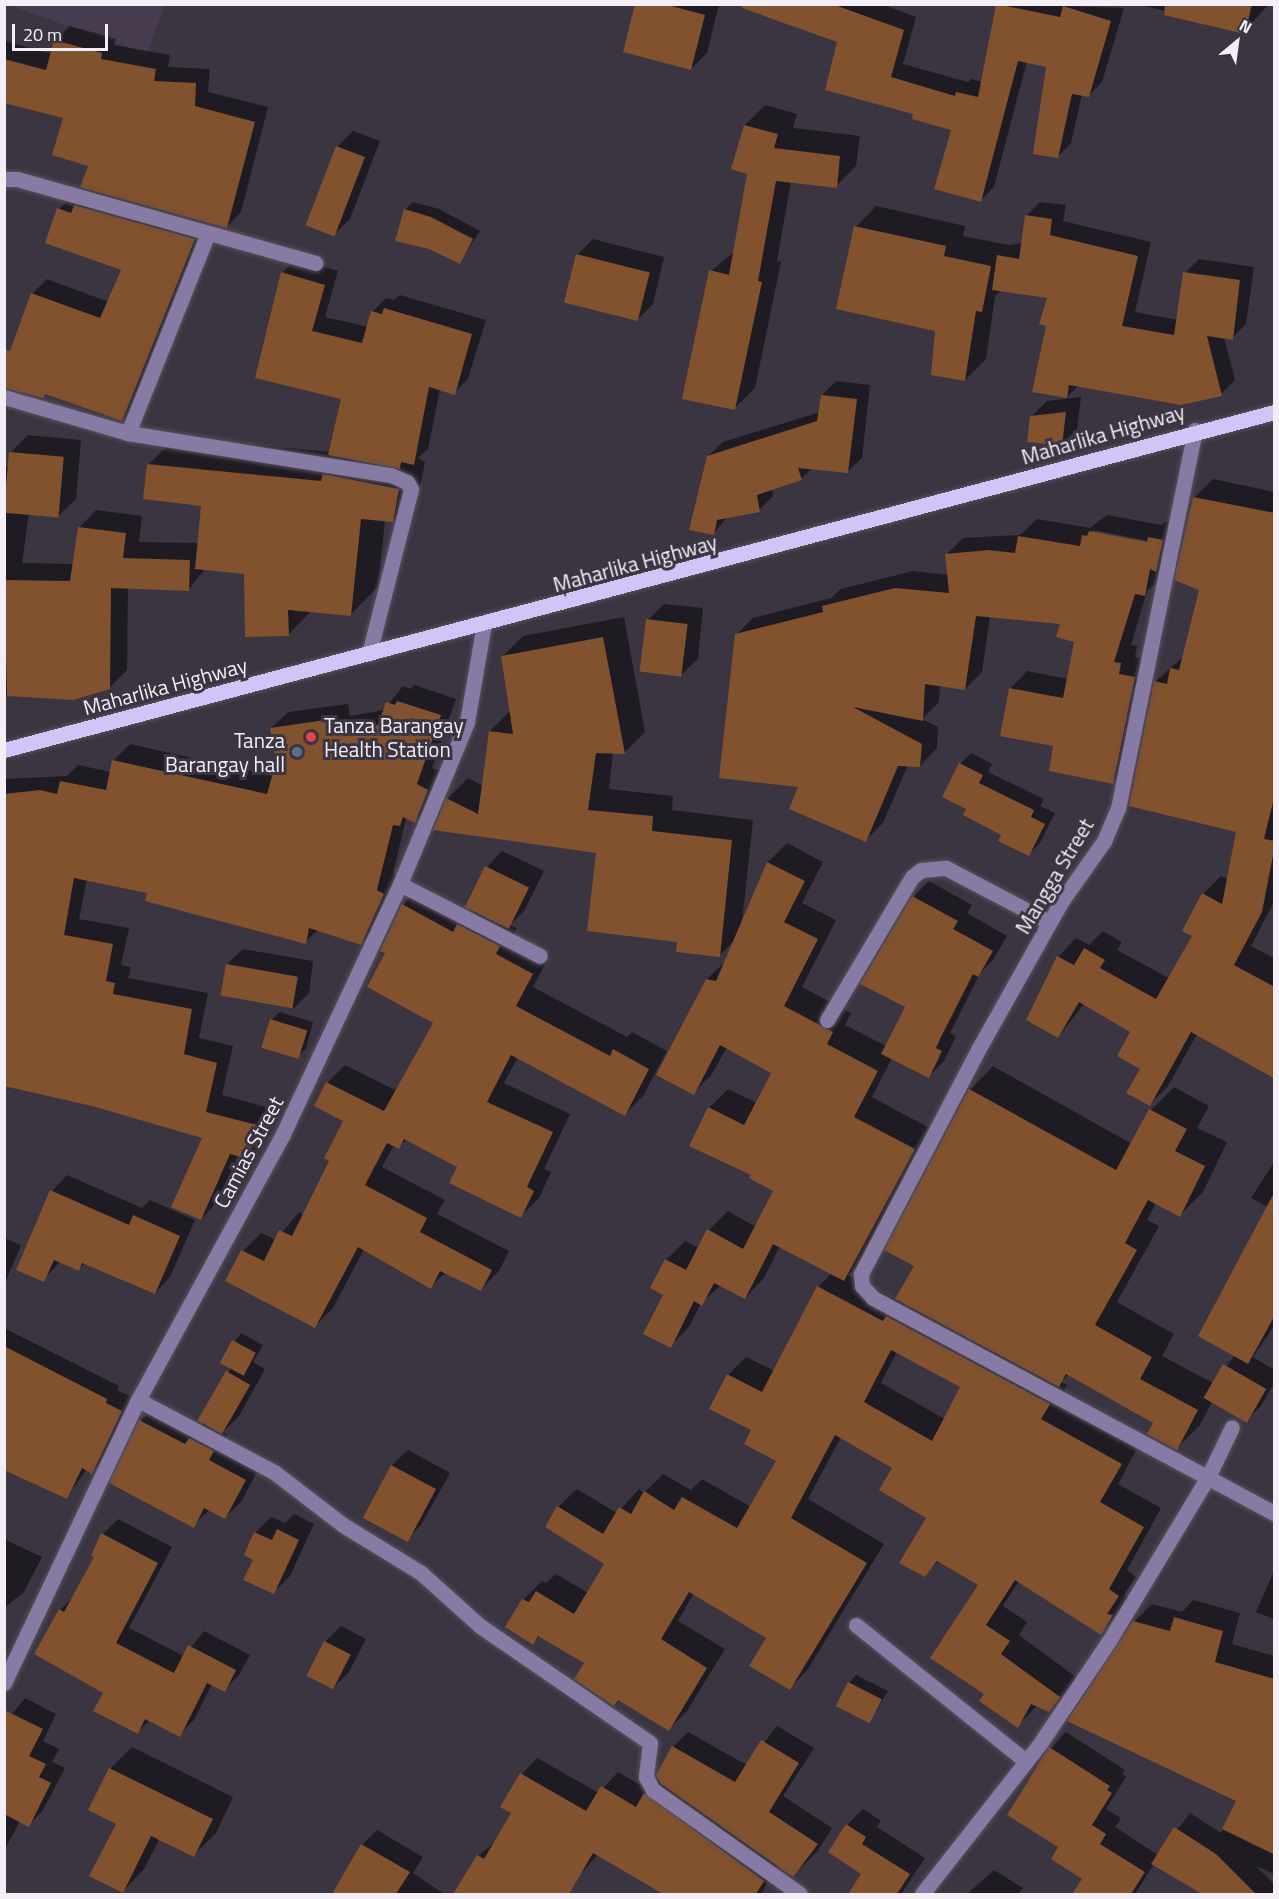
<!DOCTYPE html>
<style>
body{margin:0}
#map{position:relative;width:1279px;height:1899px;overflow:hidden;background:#3b3441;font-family:"Titillium Web",sans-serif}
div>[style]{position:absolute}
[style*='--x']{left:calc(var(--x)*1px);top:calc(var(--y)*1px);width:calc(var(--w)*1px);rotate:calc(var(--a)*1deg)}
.built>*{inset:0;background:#473c4f}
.shadow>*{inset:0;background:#0007}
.building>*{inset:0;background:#82512e;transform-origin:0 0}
.roads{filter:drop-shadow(0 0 2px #59525e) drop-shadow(0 0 2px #59525e)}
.minor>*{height:15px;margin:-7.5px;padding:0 7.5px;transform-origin:7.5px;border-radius:7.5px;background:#877ba5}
.major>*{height:15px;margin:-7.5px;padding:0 7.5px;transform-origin:7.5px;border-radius:7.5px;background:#d3c4f8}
.dots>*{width:16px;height:16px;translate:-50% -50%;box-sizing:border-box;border:3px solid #3b3441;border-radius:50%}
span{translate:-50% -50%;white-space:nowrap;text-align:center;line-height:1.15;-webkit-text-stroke:6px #3b3441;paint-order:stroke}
.street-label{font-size:21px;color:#f4eff7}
.poi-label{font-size:21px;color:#f4eff7}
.left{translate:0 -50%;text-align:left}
.right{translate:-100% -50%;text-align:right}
.frame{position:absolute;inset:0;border:6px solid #f4eff7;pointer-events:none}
.north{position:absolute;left:1207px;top:12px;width:60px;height:60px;-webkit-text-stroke:4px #3b3441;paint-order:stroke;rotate:29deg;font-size:16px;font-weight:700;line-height:24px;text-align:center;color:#f4eff7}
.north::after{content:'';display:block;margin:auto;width:21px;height:27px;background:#f4eff7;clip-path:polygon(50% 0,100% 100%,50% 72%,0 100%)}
.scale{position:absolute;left:12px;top:24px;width:96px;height:27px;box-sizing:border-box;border:3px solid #f4eff7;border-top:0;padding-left:8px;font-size:18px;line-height:21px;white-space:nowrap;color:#f4eff7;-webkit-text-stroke:4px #3b3441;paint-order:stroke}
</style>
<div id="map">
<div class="built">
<i style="clip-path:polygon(5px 4px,165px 4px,165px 5px,147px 54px)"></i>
</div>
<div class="shadow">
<i style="clip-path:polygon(637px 4px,719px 4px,707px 53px,691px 69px)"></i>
<i style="clip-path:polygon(772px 4px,881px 4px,916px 17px,903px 64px,968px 82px,971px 79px,982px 82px,997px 4px,1124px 8px,1102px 82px,1088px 96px,1082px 94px,1071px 143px,1058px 156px,1047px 65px,1027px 61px,994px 187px,981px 200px,952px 129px,915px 113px,840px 42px)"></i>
<i style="clip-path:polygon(1138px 4px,1269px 4px,1244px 32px)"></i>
<i style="clip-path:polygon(70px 26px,116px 39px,114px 45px,170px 55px,168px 67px,210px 69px,208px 92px,268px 107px,241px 212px,227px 227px,90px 165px,65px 117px,4px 101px,4px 41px,52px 54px,55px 41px)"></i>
<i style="clip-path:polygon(765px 105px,797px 114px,793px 128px,860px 136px,856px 166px,836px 186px,791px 181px,777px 261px,781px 262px,755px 388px,734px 409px,711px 271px,734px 252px,749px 173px,745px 125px)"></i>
<i style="clip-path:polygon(353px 131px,380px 141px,350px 219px,334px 234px,337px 147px)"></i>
<i style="clip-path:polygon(90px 191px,209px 225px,137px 405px,122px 419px,47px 393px,43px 397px,32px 294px,47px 279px,109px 302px,123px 269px,59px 209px,74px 194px,83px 198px)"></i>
<i style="clip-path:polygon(413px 202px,439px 209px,480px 231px,460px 262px,405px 210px)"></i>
<i style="clip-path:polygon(1040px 202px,1066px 205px,1063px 221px,1151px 242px,1135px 312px,1178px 320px,1185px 273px,1199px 259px,1254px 267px,1246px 324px,1232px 338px,1224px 337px,1235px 380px,1221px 394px,1079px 385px,1067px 397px,1047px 325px,1049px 297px,1002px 290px,995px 296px,986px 359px,965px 380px,937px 330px,856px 227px,876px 206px,965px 226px,963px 236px,1009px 245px,1023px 243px,1026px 216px)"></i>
<i style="clip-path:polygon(593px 239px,664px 257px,653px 304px,637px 320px,577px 255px)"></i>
<i style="clip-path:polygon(296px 259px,338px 271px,325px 317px,368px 327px,372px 312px,386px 298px,394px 300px,400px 295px,486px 320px,468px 379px,454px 393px,440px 389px,428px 449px,418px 458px,425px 462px,419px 493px,392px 520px,385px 520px,378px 587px,351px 614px,312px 610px,288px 635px,245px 572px,206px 568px,188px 590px,128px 587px,127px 670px,110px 687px,71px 698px,4px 695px,4px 467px,10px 467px,11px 452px,28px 435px,81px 440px,76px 499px,58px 516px,29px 513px,22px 563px,74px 564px,79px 528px,96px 510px,142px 516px,139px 542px,199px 543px,203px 505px,148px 465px,176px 437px,330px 452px,343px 398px,282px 273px)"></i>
<i style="clip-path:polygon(836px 381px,870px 385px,862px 458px,847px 472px,812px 468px,801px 479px,772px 488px,773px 496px,759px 510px,728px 516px,714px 533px,708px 456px,723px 442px,820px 412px,822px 395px)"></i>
<i style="clip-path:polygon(1081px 397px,1077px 429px,1061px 445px,1031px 417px,1047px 401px)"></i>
<i style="clip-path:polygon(1213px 479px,1274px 492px,1274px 902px,1251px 946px,1274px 958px,1274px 1077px,1197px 1034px,1168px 1086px,1150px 1104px,1132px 1031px,1084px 1004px,1058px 1037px,1058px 957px,1076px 938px,1089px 945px,1103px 931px,1122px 942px,1117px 950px,1169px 978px,1194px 936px,1203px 894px,1221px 876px,1229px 880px,1238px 831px,1155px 682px,1184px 656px,1200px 589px,1195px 497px)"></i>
<i style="clip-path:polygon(evenodd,1107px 515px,1162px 525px,1166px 521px,1179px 523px,1162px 577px,1147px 591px,1131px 645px,1137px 646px,1135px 657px,1151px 660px,1130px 765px,1112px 782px,1055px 745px,1010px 689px,1027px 671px,1068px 679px,1075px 641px,1062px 622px,990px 616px,982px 672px,965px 689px,940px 685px,939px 702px,922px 719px,938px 727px,937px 748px,920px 766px,908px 765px,883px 823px,866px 840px,800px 786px,736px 635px,753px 618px,831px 598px,841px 589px,913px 571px,948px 575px,946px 555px,963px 538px,1020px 535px,1037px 519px,1090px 528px,1107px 515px,1094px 530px,1154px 542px,1154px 545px,1091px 533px,1094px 530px)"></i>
<i style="clip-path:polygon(664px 604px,703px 608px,698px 659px,682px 674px,648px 620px)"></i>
<i style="clip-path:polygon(evenodd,624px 617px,645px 732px,624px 753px,613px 752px,609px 789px,673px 796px,672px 810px,753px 820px,742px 922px,768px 862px,787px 843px,823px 862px,802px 903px,836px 920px,802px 987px,851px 1013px,845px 1025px,886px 1046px,907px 1007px,862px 983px,913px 897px,929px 881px,972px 905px,967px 913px,1007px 936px,993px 960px,980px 973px,950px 1033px,956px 1036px,944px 1061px,928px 1077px,892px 1058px,872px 1097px,933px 1130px,863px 1260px,848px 1275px,897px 1300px,916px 1266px,886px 1250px,970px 1090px,993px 1066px,1132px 1144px,1151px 1110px,1174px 1087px,1209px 1106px,1197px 1128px,1227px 1142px,1203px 1192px,1180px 1215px,1156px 1203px,1147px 1220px,1159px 1226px,1117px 1302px,1174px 1334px,1162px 1356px,1213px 1383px,1235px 1355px,1268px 1207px,1251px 1198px,1274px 1162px,1274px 1326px,1253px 1357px,1274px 1370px,1274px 1383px,1261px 1406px,1245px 1421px,1212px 1402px,1200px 1425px,1177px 1448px,1155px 1422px,1069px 1374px,1061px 1382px,1067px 1385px,1058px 1400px,1139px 1445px,1118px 1484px,1161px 1508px,1127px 1570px,1136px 1577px,1124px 1595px,1130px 1597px,1101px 1633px,1019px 1581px,1003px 1606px,1027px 1622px,1019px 1635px,1077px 1678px,1049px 1710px,1038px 1705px,1017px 1726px,986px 1694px,981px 1585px,939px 1561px,924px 1575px,928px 1517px,894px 1467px,841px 1437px,808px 1499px,884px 1544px,808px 1669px,790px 1688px,768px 1637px,694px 1593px,678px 1621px,725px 1649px,687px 1711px,669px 1729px,586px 1662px,540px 1635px,533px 1643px,507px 1626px,524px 1599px,542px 1581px,546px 1583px,556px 1574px,588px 1593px,607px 1563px,558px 1507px,577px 1489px,617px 1513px,639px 1489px,644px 1493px,663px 1474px,691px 1490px,702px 1479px,751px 1507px,778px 1460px,753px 1429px,728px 1375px,746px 1357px,775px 1371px,818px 1287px,832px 1273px,780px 1246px,764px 1278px,745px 1298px,721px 1285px,701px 1303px,689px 1327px,670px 1346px,665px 1295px,666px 1260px,685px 1241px,699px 1248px,709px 1230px,728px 1211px,756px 1227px,775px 1190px,753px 1175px,709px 1108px,728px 1089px,757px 1103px,773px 1073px,727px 1047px,712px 1074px,693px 1093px,707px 979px,727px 960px,735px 940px,719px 956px,678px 940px,598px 852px,435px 829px,447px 799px,468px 778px,483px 786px,490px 731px,511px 710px,502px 657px,523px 636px,624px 617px,897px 1352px,962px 1387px,945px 1419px,881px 1383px,897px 1352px)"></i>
<i style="clip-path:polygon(414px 685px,456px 699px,432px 768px,444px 773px,431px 805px,414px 821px,406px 818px,393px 874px,400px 878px,377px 927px,360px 943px,318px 930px,305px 942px,149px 892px,87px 879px,79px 919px,129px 928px,121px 965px,131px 967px,128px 978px,208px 993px,199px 1038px,233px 1046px,222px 1095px,273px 1109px,265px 1141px,248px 1158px,238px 1155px,217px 1202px,201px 1219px,204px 1137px,93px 1104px,4px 1084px,4px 779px,67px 776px,78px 765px,111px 772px,114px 760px,130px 744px,273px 776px,277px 762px,271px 728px,288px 712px,348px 704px,350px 716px,384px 710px,403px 686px,411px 689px)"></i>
<i style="clip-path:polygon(971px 753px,992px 764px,988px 772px,1044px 799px,1040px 806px,1055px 813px,1040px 843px,1029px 854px,1003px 834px,960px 764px)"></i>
<i style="clip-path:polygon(502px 851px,544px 871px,524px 911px,510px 925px,517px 928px,513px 935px,550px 955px,533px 987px,627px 1037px,632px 1032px,667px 1051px,643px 1096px,625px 1114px,518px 1057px,504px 1083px,570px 1114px,544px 1169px,551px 1172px,539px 1198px,521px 1216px,459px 1166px,407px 1139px,399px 1147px,394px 1145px,382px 1167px,445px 1200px,437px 1214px,509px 1251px,499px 1271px,480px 1290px,446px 1272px,430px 1287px,364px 1249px,333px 1308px,315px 1326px,243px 1251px,261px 1233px,276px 1240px,299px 1212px,304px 1215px,331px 1160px,345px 1121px,327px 1083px,345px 1065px,397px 1091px,435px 1022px,388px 952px,403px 905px,421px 886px,470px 913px,474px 909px,467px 906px,487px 867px)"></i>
<i style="clip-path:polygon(243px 949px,313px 961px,309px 993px,294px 1008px,227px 964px)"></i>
<i style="clip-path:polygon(279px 1012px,313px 1022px,306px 1049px,298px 1056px,272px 1020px)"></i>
<i style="clip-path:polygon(67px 1175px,142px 1208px,150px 1200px,195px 1220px,170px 1277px,155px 1293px,85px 1263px,79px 1269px,61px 1261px,43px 1280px,52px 1191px)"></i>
<i style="clip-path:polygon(4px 1238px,21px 1245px,4px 1285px)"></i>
<i style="clip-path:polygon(4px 1328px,119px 1386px,117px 1390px,134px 1398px,104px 1460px,92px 1472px,87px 1469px,66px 1498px,4px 1468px)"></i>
<i style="clip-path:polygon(241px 1333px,263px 1345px,253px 1362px,265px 1369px,239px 1416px,223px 1432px,228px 1435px,223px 1444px,261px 1464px,241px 1502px,225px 1517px,210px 1509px,193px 1526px,141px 1421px,156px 1405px,200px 1428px,231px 1368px,221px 1362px)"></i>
<i style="clip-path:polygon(408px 1450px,450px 1473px,421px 1525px,406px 1540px,392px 1465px)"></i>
<i style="clip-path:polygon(294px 1514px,314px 1524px,290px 1576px,274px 1592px,255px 1560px,255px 1533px,271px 1517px,285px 1523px)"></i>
<i style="clip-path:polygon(118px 1519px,172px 1547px,129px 1628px,184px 1656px,204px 1631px,250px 1655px,239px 1675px,224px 1690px,212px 1684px,194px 1720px,179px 1735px,150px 1720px,138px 1732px,105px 1692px,60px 1610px,76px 1594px,96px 1557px,93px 1555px,103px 1534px)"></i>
<i style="clip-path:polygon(4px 1539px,42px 1557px,24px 1592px,4px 1608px)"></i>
<i style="clip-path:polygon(1274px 1571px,1274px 1619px,1256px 1612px)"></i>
<i style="clip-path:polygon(1193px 1600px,1240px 1613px,1232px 1644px,1274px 1656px,1274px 1874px,1256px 1866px,1274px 1884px,1274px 1894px,1204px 1894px,1154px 1864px,1135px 1894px,1074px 1894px,1084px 1879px,1060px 1846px,1009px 1814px,1051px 1748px,1066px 1732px,1125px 1770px,1122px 1774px,1126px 1777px,1106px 1809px,1121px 1818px,1115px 1827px,1158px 1855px,1190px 1813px,1221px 1833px,1238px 1801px,1134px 1622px,1152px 1604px,1182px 1612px)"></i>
<i style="clip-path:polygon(341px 1626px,366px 1639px,349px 1672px,333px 1688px,325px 1642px)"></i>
<i style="clip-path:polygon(856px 1675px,888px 1691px,869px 1721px,849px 1683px)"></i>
<i style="clip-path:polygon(25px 1698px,56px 1714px,43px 1741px,59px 1749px,52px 1762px,65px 1768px,43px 1810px,29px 1825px,20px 1821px,4px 1851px,4px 1724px)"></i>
<i style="clip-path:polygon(777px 1726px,814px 1748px,783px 1796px,832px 1828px,817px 1852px,793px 1875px,778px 1865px,761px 1894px,664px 1894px,598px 1854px,578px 1877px,565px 1870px,550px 1894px,457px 1892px,478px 1856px,496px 1841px,513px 1813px,502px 1806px,522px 1774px,537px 1758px,599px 1793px,618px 1772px,649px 1790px,660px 1779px,673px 1747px,688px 1732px,747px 1765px)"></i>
<i style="clip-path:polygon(132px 1747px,233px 1797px,216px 1833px,194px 1855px,160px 1838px,144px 1869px,123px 1891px,110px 1769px)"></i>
<i style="clip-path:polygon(863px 1809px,881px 1821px,877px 1827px,925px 1858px,901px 1894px,849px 1894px,863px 1873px,847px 1825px)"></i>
<i style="clip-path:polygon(377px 1830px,423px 1857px,413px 1873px,444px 1894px,334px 1894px,362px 1845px)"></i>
<i style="clip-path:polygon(994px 1870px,1023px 1888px,1018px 1894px,967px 1894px)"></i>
</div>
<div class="building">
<i style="clip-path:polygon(635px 4px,664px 4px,705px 15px,691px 70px,623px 52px)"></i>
<i style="clip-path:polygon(743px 4px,832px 4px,904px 30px,891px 77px,955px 96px,956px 92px,978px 97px,996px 4px,1060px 17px,1063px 6px,1111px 21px,1089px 97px,1072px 94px,1058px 158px,1033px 154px,1046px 67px,1018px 61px,981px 202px,934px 189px,951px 130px,912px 119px,913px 114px,825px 90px,837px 42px,742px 8px)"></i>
<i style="clip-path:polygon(1165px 4px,1252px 4px,1245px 34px,1164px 15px)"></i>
<i style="clip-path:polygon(54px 40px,102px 53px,101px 59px,156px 69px,154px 81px,196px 83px,195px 106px,255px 122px,227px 228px,80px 187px,88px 166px,52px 155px,63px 118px,4px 103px,4px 59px,46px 70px)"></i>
<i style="clip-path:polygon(744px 125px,778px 134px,774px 148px,840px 156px,837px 188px,776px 181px,758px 281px,762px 282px,735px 410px,682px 399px,709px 270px,729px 275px,747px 174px,731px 169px)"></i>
<i style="left:336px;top:146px;width:31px;height:85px;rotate:21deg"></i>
<i style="clip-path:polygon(74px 205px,195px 239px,122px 421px,45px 394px,44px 398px,4px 388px,4px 349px,10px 351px,31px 293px,100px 318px,121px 270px,45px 243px,57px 208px,71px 213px)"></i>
<i style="clip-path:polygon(404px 209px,431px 217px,473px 239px,460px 264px,429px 249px,395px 241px)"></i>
<i style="clip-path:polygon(1025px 215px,1052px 219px,1050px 235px,1138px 256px,1122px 326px,1174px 335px,1183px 272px,1240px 280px,1233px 340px,1207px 336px,1222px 396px,1181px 405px,1069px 385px,1067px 398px,1032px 392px,1046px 326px,1039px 324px,1047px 298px,992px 290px,997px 255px,1019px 259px)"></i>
<i style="clip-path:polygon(854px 226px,946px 246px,944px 256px,991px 266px,982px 312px,976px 311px,965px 381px,931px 375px,935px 331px,836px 309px)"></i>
<i style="left:576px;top:254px;width:76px;height:50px;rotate:14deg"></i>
<i style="clip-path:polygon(281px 272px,325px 285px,312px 331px,362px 343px,371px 311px,382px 314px,384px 308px,472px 334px,455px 395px,429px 387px,414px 465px,401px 462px,400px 469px,328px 455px,341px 399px,255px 378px)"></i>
<i style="clip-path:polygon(821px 395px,857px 399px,848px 473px,798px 468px,802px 480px,757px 495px,760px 512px,717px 520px,714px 535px,689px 530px,707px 456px,817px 421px)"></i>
<i style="clip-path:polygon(1066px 412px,1062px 446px,1027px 442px,1030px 416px)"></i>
<i style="left:9px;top:452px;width:55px;height:61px;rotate:5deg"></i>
<i style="clip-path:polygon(147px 464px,321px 481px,323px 474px,399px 489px,393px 522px,361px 519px,351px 616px,288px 610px,289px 636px,245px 637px,244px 574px,195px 569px,201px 506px,143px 499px)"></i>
<i style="clip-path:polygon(1193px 497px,1275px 513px,1275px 794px,1264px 839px,1275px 841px,1275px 845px,1262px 912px,1234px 965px,1275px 987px,1275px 1079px,1191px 1032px,1150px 1106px,1126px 1093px,1140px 1069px,1117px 1056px,1130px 1032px,1079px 1002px,1058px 1038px,1026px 1020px,1057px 956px,1074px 965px,1084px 948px,1105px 960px,1100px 968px,1156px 999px,1192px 936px,1182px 931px,1202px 893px,1222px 904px,1236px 832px,1129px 806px,1154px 681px,1167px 684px,1170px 668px,1179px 670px,1199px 590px,1174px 580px)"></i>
<i style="clip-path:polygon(78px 527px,126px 533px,123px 558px,190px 560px,189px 591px,111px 588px,110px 689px,73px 700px,7px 696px,4px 580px,70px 581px)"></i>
<i style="clip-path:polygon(1089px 531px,1147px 542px,1148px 537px,1163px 540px,1156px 572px,1150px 569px,1145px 596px,1135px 594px,1114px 662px,1121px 663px,1119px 674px,1135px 677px,1113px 784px,1049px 771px,1053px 746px,1000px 736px,1009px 688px,1063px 698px,1074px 642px,1056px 637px,1060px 624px,976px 616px,965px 690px,925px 684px,923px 721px,853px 707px,922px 744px,920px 767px,898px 766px,866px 842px,789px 809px,798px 787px,719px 778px,735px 634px,823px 612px,822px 606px,895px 588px,949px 593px,945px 554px,989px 550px,1015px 553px,1018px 536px,1080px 546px,1082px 535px,1087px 536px)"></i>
<i style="left:646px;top:619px;width:42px;height:53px;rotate:7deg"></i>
<i style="clip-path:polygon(603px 637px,625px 754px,596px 753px,588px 810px,653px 816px,652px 831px,732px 840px,720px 957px,676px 952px,677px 942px,587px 931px,596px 853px,433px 830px,446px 798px,478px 814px,489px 731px,513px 734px,501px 656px)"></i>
<i style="clip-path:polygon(397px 701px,441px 715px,417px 784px,428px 790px,415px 823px,403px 817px,400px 826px,393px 825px,377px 890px,384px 894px,361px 945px,309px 928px,306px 944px,145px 901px,147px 893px,74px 878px,64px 935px,113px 944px,106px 981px,115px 983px,113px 994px,192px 1009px,184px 1054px,217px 1063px,206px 1112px,257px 1125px,249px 1159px,230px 1154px,201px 1220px,171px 1207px,202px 1138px,92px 1106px,4px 1086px,4px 794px,40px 790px,57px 794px,60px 781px,106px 790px,112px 760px,267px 794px,276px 762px,270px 728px,332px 719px,334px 731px,378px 725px,386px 702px,395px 705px)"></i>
<i style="clip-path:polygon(959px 763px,983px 775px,979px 783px,1034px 810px,1031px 817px,1045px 824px,1029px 856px,998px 841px,1001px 835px,963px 815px,966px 809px,942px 797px)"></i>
<i style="clip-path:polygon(767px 862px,805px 881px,784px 922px,818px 939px,784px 1006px,833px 1032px,827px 1044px,878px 1071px,854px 1117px,915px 1149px,844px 1281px,773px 1244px,745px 1299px,714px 1283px,702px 1306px,694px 1301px,671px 1348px,643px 1334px,663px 1295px,650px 1288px,665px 1259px,686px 1270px,707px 1229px,743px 1249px,773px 1191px,749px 1178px,751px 1175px,689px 1146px,708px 1107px,744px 1125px,771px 1073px,720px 1045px,694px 1095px,656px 1075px,706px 979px,716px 981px)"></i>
<i style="left:485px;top:866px;width:49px;height:46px;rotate:26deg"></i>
<i style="clip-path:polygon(912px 896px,958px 921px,953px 929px,993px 951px,978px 977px,973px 974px,941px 1037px,936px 1048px,942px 1051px,929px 1078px,881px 1054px,905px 1007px,860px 984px)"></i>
<i style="clip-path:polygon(402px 904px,453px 932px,457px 924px,500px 946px,496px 954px,533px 974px,516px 1006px,610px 1056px,613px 1049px,649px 1069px,625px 1116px,511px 1055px,487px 1102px,553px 1132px,527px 1187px,534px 1191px,521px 1218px,449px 1183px,457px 1167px,404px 1139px,399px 1149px,387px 1143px,365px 1185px,427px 1218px,420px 1232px,492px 1270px,481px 1291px,440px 1271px,431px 1289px,358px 1247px,315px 1328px,225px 1281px,241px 1250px,264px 1261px,279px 1230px,292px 1236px,329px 1161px,324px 1158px,343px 1121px,314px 1106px,326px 1082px,384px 1111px,433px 1023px,367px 987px,385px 953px,380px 951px)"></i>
<i style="left:226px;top:964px;width:73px;height:32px;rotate:10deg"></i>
<i style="left:270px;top:1019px;width:39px;height:30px;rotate:17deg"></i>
<i style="clip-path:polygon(969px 1089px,1116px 1170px,1149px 1109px,1187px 1129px,1175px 1151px,1205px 1166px,1180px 1217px,1148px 1200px,1125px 1243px,1137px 1250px,1095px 1325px,1152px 1357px,1140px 1379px,1198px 1410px,1177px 1450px,1147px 1434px,1153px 1423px,1066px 1374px,1059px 1387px,895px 1299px,914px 1266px,884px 1250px)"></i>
<i style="clip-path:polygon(50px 1190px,129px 1225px,133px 1215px,180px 1236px,155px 1294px,82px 1263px,79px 1271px,54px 1260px,44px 1282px,16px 1270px)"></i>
<i style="clip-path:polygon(1275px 1191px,1275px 1315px,1248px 1364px,1198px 1336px)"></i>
<i style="clip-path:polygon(evenodd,817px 1286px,883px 1321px,886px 1316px,1050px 1404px,1041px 1419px,1122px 1464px,1100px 1502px,1144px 1527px,1109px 1589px,1119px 1596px,1107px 1614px,1113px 1615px,1101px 1635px,1015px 1580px,986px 1625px,1010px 1641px,1001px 1654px,1060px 1697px,1049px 1712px,1031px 1704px,1018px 1728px,979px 1701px,984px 1694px,930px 1658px,978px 1585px,937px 1561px,925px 1577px,899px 1563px,926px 1518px,879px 1490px,892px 1468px,835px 1435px,791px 1518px,867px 1563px,790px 1690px,749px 1666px,766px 1638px,689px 1592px,661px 1639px,707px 1668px,669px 1731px,618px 1700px,614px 1706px,574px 1679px,584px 1663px,538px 1636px,533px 1645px,505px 1627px,522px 1599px,529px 1602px,536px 1591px,574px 1614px,604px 1564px,545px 1527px,557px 1506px,603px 1534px,619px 1507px,631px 1514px,644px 1491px,674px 1510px,682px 1497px,737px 1528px,776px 1461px,744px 1444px,751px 1430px,709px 1409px,727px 1374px,762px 1392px,817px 1286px,891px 1350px,960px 1387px,932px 1441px,864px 1402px,891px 1350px)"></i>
<i style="left:232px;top:1340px;width:27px;height:26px;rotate:28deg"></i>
<i style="clip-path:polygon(4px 1346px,107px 1399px,106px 1403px,122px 1411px,92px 1474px,82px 1468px,67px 1499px,4px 1470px)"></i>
<i style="left:1223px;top:1364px;width:50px;height:39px;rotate:30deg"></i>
<i style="left:226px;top:1371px;width:28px;height:57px;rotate:30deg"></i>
<i style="clip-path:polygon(139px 1420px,185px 1444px,189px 1438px,214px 1451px,209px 1460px,246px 1480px,225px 1519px,204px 1508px,194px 1528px,109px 1483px)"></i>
<i style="left:391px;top:1465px;width:51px;height:60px;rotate:28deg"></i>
<i style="clip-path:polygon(277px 1529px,299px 1540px,274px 1594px,243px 1580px,253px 1560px,244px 1555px,254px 1532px,272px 1540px)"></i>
<i style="clip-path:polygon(101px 1533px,158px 1563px,116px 1643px,174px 1673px,188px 1645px,236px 1670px,225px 1692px,207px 1683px,180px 1737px,145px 1719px,138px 1734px,93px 1711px,103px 1693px,34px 1654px,59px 1609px,64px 1612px,94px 1557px,91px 1556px)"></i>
<i style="clip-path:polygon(1174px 1617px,1223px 1631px,1215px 1662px,1275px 1679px,1275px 1855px,1222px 1829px,1236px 1801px,1067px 1721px,1133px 1621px,1170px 1631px)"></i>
<i style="left:324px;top:1641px;width:30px;height:39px;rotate:27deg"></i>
<i style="left:848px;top:1682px;width:38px;height:27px;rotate:27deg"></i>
<i style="clip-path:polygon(4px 1710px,43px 1729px,29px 1756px,46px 1764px,39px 1777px,51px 1783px,29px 1827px,4px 1814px)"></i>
<i style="clip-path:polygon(761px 1740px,799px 1763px,769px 1812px,818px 1844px,793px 1877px,660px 1783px,656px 1775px,672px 1746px,735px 1782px)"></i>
<i style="clip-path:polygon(1049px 1747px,1110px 1786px,1107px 1790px,1112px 1793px,1092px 1825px,1106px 1834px,1100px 1844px,1145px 1872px,1131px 1894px,1072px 1894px,1082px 1879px,1051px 1859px,1058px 1847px,1007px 1815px)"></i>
<i style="clip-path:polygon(109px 1768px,213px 1819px,194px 1857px,151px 1836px,123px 1893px,89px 1876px,116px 1824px,88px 1810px)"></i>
<i style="clip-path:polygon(520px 1773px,586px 1811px,601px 1786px,636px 1807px,644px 1793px,764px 1881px,756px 1894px,663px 1894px,593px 1853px,569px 1894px,453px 1894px,477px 1855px,484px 1859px,511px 1813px,500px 1807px)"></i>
<i style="clip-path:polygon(846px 1824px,866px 1837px,862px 1844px,910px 1874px,897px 1894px,848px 1894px,861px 1874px,828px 1852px)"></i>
<i style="clip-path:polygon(1174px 1827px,1216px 1854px,1256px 1894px,1202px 1894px,1151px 1864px)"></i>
<i style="clip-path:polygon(361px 1844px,410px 1872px,396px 1894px,332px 1894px)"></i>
</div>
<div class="roads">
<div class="minor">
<i style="--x:4;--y:179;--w:13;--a:0"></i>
<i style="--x:17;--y:179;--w:310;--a:15.7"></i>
<i style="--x:4;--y:397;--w:129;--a:16.2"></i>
<i style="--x:128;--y:433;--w:266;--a:9.1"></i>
<i style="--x:391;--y:475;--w:17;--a:24"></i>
<i style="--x:407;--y:482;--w:8;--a:60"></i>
<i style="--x:411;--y:489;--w:170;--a:104.3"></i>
<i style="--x:1195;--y:430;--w:386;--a:101.5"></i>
<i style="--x:1118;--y:808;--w:36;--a:113"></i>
<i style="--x:1104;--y:841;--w:75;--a:125.2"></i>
<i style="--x:1061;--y:902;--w:167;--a:119.3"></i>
<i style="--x:979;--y:1048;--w:255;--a:117.6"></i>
<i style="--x:861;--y:1274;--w:12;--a:85"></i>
<i style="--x:862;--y:1286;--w:16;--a:47"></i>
<i style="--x:873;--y:1298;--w:455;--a:28.2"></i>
<i style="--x:128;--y:433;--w:213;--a:-68.2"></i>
<i style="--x:400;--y:884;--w:157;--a:27.2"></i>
<i style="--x:827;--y:1020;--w:166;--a:-59.3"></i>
<i style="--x:912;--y:877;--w:11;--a:-38"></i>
<i style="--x:921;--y:870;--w:25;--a:-5"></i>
<i style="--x:946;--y:868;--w:116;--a:27.7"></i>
<i style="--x:138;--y:1400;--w:154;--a:27.9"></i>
<i style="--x:274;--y:1472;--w:87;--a:37.5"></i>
<i style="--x:343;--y:1525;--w:92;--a:31.6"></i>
<i style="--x:421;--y:1573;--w:79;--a:41.9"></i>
<i style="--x:480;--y:1626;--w:206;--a:34.5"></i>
<i style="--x:650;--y:1743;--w:34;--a:97"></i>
<i style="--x:646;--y:1777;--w:15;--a:62"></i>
<i style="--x:653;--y:1790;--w:180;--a:35.3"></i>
<i style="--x:856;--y:1625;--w:218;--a:38.7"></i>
<i style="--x:4;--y:1683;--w:313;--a:-64.7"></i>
<i style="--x:138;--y:1400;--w:301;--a:-61.4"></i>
<i style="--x:282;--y:1136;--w:278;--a:-64.9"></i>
<i style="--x:400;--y:884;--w:175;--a:-67.5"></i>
<i style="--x:467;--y:722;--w:99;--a:-80.2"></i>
<i style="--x:922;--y:1894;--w:189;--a:-51.9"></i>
<i style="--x:1039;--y:1745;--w:125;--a:-56.1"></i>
<i style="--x:1109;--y:1641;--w:192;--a:-58.9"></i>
<i style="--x:1208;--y:1477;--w:55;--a:-64.4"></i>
</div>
<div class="major">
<i style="--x:4;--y:750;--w:1314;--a:-14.9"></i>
</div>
</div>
<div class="dots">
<i style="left:311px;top:737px;background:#e0444e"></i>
<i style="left:297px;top:752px;background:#5c6f8a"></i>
</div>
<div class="street-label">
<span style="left:1103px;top:434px;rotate:-16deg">Maharlika Highway</span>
<span style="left:635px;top:563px;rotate:-15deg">Maharlika Highway</span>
<span style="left:165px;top:686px;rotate:-15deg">Maharlika Highway</span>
<span style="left:1054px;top:876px;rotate:-59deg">Mangga Street</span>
<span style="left:248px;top:1152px;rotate:-62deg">Camias Street</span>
</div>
<div class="poi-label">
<span class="left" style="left:324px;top:737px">Tanza Barangay<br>Health Station</span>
<span class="right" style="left:285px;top:752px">Tanza<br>Barangay hall</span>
</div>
<div class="frame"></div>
<div class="north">N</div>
<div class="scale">20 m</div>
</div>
